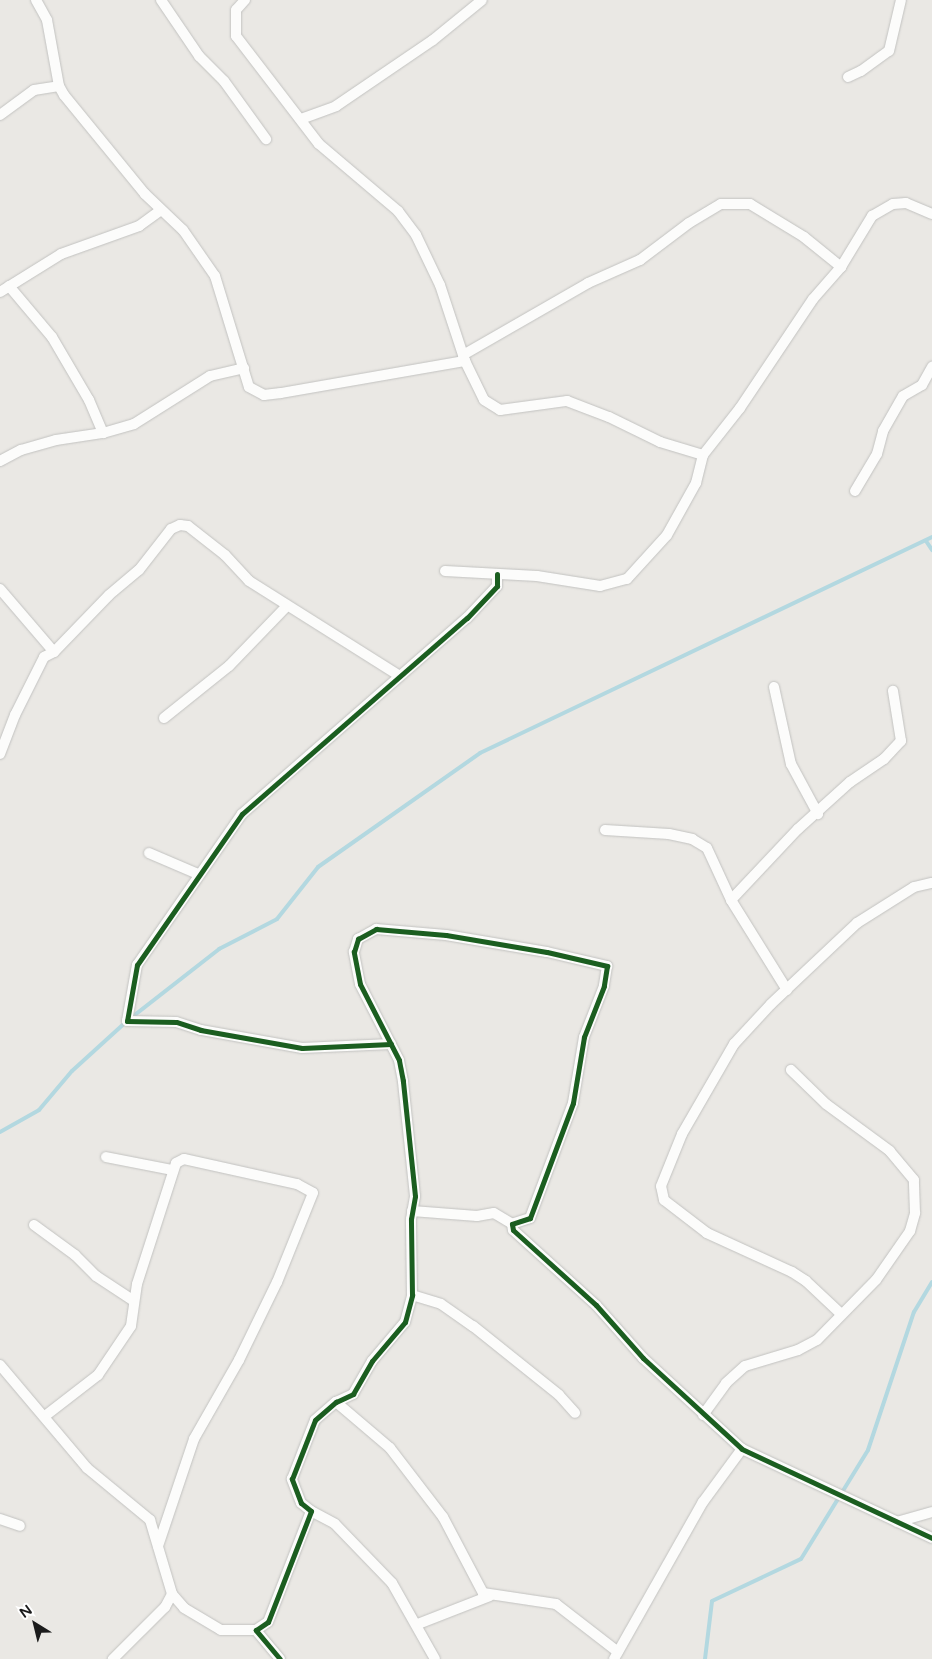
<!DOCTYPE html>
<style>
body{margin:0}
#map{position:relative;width:932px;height:1659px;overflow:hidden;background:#eae8e4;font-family:"Varela Round",sans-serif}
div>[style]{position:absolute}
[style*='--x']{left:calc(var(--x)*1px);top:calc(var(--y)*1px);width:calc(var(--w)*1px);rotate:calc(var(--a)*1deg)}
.stream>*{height:4px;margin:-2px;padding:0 2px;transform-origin:2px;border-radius:2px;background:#b3d8e0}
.roads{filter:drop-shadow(0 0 1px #c2c2c0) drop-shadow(0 0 1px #c2c2c0)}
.minor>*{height:10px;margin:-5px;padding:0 5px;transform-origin:5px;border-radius:5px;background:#fcfcfb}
.cycleway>*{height:5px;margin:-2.5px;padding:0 2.5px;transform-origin:2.5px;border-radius:2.5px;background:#1b5e20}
span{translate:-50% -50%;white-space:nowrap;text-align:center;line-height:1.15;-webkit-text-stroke:5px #fff;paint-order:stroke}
.north{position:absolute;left:10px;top:1599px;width:50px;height:50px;-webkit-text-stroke:4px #fff;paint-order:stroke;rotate:324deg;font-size:14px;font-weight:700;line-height:20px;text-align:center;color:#1b1b1b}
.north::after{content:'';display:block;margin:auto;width:18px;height:22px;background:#1b1b1b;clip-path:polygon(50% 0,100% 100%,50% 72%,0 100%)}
</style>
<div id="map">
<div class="stream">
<i style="--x:926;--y:541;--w:11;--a:56"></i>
<i style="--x:0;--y:1132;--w:45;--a:-29.4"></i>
<i style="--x:39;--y:1110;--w:51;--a:-49.8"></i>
<i style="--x:72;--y:1071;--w:74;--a:-42.3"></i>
<i style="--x:127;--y:1021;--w:117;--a:-38"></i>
<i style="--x:219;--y:949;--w:65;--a:-27.3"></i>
<i style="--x:277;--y:919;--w:66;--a:-51.7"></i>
<i style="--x:318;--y:867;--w:198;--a:-35.1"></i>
<i style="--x:480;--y:753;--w:501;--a:-25.54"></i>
<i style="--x:705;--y:1659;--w:58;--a:-83.1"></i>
<i style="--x:712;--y:1601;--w:98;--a:-25.3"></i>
<i style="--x:801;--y:1559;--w:128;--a:-58.4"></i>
<i style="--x:868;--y:1450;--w:145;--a:-71.6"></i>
<i style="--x:914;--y:1312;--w:35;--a:-59"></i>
</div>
<div class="roads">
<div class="minor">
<i style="--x:36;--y:0;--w:23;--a:61"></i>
<i style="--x:47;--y:20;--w:67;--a:79.7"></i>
<i style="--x:59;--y:86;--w:10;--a:61"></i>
<i style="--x:64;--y:95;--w:128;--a:50.7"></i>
<i style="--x:145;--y:194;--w:52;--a:43.5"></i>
<i style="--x:183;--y:230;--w:56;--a:55.2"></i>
<i style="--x:215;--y:276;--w:116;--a:73"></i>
<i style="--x:249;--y:387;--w:17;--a:28"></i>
<i style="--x:264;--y:395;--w:17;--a:-7"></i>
<i style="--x:281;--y:393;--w:187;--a:-9.9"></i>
<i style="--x:161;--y:0;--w:68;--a:55.8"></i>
<i style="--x:199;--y:56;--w:35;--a:45"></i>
<i style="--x:224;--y:81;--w:72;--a:54.1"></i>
<i style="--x:245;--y:0;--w:13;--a:132"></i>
<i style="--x:236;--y:10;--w:26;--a:90"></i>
<i style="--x:236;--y:36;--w:136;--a:52.5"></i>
<i style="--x:319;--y:144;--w:104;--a:40.3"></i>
<i style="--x:398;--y:211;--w:30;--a:53"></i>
<i style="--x:416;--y:235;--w:55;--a:64.4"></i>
<i style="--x:440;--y:285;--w:80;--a:71.8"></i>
<i style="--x:465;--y:361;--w:43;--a:64"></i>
<i style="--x:484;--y:400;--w:19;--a:32"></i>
<i style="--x:500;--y:410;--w:68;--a:-7.7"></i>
<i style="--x:567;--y:401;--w:45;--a:20.9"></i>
<i style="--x:609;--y:417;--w:57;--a:26.1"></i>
<i style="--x:660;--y:442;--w:45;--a:16.8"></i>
<i style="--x:848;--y:77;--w:14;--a:-25"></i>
<i style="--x:861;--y:71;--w:34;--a:-36"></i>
<i style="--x:889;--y:51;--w:52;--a:-76.8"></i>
<i style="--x:0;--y:115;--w:42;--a:-36.3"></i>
<i style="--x:34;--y:90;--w:25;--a:-9"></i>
<i style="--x:301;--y:119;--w:37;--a:-20"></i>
<i style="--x:336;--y:106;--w:117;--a:-34.2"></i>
<i style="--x:433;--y:40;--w:63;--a:-39.2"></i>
<i style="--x:9;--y:286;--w:67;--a:49.9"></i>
<i style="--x:52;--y:337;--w:73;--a:59.6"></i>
<i style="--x:89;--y:400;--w:36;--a:67"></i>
<i style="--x:0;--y:292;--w:72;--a:-31.9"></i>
<i style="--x:61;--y:254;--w:83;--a:-19.7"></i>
<i style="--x:139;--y:226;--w:27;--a:-36"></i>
<i style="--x:463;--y:355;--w:144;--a:-29.9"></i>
<i style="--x:588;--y:283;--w:57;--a:-23.9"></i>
<i style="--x:640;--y:260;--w:61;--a:-37.1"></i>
<i style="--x:689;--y:223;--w:37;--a:-31"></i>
<i style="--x:721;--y:204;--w:29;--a:0"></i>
<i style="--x:750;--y:204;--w:63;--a:31.4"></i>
<i style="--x:804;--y:237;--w:48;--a:39"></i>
<i style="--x:0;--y:461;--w:24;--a:-28"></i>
<i style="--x:21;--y:450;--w:36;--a:-16"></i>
<i style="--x:56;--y:440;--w:48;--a:-8.5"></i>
<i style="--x:103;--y:433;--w:32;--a:-16"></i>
<i style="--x:134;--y:424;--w:90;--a:-32.3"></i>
<i style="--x:210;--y:376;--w:35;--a:-13"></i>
<i style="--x:855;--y:491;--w:43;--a:-59.3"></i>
<i style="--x:877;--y:454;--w:24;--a:-75"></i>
<i style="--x:883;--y:431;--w:40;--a:-60.3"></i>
<i style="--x:903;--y:396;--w:22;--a:-30"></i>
<i style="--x:922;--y:385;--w:21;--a:-61"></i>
<i style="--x:445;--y:571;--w:92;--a:3.1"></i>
<i style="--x:537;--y:576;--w:64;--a:9"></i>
<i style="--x:600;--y:586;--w:28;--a:-15"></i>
<i style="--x:627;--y:579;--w:59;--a:-47.7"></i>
<i style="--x:667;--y:535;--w:60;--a:-60.9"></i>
<i style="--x:696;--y:483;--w:29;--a:-76"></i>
<i style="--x:703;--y:455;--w:60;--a:-51.8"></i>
<i style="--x:740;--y:408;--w:131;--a:-56.2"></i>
<i style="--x:813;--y:299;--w:43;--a:-48.8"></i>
<i style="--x:841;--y:267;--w:60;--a:-58.7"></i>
<i style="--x:872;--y:216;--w:24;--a:-30"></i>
<i style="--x:893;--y:204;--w:13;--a:-4"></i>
<i style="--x:906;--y:203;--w:28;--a:23"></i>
<i style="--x:0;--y:589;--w:83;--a:49.4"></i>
<i style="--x:774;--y:687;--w:79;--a:77.6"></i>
<i style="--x:791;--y:764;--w:57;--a:61.6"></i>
<i style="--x:164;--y:718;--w:83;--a:-38.7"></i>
<i style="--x:229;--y:666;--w:83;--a:-46"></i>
<i style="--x:0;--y:754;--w:42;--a:-69"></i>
<i style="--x:15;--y:715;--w:65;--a:-63.4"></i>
<i style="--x:44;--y:657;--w:11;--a:-27"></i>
<i style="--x:54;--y:652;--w:79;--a:-46"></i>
<i style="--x:109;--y:595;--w:39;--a:-40"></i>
<i style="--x:139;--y:570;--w:52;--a:-52"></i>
<i style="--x:171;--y:529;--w:10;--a:-24"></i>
<i style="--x:180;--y:525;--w:8;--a:7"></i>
<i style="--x:188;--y:526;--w:47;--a:38.1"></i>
<i style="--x:225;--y:555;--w:35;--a:47"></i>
<i style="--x:249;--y:581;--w:176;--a:32.2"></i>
<i style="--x:605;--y:830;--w:64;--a:3.6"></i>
<i style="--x:669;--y:834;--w:24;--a:12"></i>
<i style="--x:692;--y:839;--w:17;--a:31"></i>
<i style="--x:707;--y:848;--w:57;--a:65.2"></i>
<i style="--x:731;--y:900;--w:106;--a:58.1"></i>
<i style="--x:149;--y:853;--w:53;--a:23.2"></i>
<i style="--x:731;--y:900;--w:98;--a:-46.7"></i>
<i style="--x:798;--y:829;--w:70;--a:-42.1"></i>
<i style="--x:850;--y:782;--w:41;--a:-34.1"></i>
<i style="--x:884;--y:759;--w:25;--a:-47"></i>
<i style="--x:901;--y:741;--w:51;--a:-99.1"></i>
<i style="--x:391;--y:1044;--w:89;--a:177.4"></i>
<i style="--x:302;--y:1048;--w:103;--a:-169.9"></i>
<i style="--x:201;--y:1030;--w:26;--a:-162"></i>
<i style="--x:176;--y:1022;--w:49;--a:-178.8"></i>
<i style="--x:127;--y:1021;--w:57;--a:-79.9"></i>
<i style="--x:137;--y:965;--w:184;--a:-55.2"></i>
<i style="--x:242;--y:814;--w:298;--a:-41.1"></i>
<i style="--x:467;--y:618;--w:44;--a:-46.8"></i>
<i style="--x:497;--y:586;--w:12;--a:-90"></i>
<i style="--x:106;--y:1157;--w:67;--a:11.1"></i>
<i style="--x:412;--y:1211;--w:65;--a:4.4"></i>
<i style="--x:477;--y:1216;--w:17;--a:-10"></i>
<i style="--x:494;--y:1213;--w:21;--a:31"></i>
<i style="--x:34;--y:1225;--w:51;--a:36.2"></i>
<i style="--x:75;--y:1255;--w:30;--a:45"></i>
<i style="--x:96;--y:1276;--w:45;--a:33.3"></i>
<i style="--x:412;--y:1295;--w:30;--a:17"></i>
<i style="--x:441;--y:1304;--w:39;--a:35"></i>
<i style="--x:473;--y:1326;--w:110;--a:38.7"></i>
<i style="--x:559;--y:1395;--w:24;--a:48"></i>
<i style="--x:840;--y:1313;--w:47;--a:-136.7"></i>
<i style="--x:806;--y:1281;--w:17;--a:-147"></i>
<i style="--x:792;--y:1272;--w:94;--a:-155.4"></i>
<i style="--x:707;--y:1233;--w:54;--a:-142.5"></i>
<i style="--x:664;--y:1200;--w:14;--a:-102"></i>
<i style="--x:661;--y:1186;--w:56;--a:-68"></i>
<i style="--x:682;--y:1134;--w:104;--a:-60"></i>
<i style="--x:734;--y:1044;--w:54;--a:-47.2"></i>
<i style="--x:771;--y:1004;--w:118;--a:-43.3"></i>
<i style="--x:857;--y:923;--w:67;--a:-32.3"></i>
<i style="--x:914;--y:887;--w:18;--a:-13"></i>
<i style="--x:0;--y:1365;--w:135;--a:49.8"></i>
<i style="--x:87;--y:1468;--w:82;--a:39.5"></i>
<i style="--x:150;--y:1520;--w:77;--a:73.4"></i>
<i style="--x:172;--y:1594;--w:15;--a:118"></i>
<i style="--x:165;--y:1607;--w:74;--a:135"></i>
<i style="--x:336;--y:1402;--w:71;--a:40.4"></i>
<i style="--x:390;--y:1448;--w:87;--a:52.5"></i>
<i style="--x:443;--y:1517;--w:86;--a:62.2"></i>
<i style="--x:483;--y:1593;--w:74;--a:8.6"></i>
<i style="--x:556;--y:1604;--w:78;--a:37.7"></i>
<i style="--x:703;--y:1415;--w:39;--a:-54"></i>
<i style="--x:726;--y:1383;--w:25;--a:-42"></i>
<i style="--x:745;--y:1366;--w:55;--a:-16.8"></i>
<i style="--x:798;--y:1350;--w:21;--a:-28"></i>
<i style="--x:817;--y:1340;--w:84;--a:-45.5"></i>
<i style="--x:876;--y:1280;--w:60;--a:-55.2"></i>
<i style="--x:910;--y:1231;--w:19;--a:-74"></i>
<i style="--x:915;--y:1213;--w:33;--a:-92"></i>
<i style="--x:914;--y:1180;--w:38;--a:-130"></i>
<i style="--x:890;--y:1151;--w:79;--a:-143.7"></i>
<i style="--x:826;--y:1104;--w:49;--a:-135.8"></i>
<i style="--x:45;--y:1416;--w:67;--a:-37.7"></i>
<i style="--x:98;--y:1375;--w:59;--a:-56"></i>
<i style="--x:131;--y:1326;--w:42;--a:-81.9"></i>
<i style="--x:137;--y:1284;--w:127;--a:-72.1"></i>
<i style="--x:176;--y:1163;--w:9;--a:-27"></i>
<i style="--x:184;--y:1159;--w:116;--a:12.5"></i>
<i style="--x:297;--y:1184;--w:18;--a:29"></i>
<i style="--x:313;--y:1193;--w:96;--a:112"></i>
<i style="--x:277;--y:1282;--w:87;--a:116"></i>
<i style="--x:239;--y:1360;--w:91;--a:119.7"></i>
<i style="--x:194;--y:1439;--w:113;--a:108.6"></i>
<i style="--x:311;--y:1511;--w:27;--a:28"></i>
<i style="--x:335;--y:1524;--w:82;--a:46"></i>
<i style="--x:392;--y:1583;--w:87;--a:60.5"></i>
<i style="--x:0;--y:1519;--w:21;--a:19"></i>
<i style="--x:897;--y:1522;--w:36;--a:-16"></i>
<i style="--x:172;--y:1594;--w:18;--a:49"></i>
<i style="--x:184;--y:1608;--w:43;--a:30.7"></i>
<i style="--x:221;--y:1630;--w:35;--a:0"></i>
<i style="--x:418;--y:1624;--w:77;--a:-21.3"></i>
<i style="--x:280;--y:1659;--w:38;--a:-130"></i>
<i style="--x:256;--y:1630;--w:14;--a:-34"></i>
<i style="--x:268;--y:1622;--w:119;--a:-68.8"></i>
<i style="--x:311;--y:1511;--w:13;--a:-141"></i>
<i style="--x:301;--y:1503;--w:26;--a:-111"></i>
<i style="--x:292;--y:1479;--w:63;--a:-68.7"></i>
<i style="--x:315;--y:1420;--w:28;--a:-41"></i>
<i style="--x:336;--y:1402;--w:19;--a:-25"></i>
<i style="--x:353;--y:1394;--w:38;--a:-60"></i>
<i style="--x:372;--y:1361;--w:51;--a:-49.8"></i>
<i style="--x:405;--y:1322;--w:28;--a:-75"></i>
<i style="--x:412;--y:1295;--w:76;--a:-90.8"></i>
<i style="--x:411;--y:1219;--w:23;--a:-80"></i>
<i style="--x:415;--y:1196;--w:116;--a:-96"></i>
<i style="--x:403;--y:1081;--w:21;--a:-101"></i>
<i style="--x:399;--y:1060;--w:85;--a:-117.2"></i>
<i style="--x:360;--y:984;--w:33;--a:-101"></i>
<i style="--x:354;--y:952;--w:14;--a:-73"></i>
<i style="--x:358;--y:939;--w:21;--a:-29"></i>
<i style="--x:376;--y:929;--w:70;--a:4.9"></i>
<i style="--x:446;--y:935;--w:102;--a:9.6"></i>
<i style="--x:547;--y:952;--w:62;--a:13.1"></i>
<i style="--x:607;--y:966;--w:20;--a:99"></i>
<i style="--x:604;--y:986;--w:55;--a:111.4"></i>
<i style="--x:584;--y:1037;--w:67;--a:99.5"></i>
<i style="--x:573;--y:1103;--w:123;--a:110.5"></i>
<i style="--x:530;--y:1218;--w:19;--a:162"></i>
<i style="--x:512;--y:1224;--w:6;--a:81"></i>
<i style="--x:513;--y:1230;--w:112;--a:42.1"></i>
<i style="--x:596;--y:1305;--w:71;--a:48.4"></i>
<i style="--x:643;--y:1358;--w:134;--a:42.6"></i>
<i style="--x:742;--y:1449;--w:210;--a:25.1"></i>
<i style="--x:614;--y:1659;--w:180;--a:-60.5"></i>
<i style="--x:703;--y:1502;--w:66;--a:-53.7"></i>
</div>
</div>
<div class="cycleway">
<i style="--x:391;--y:1044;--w:89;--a:177.4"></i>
<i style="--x:302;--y:1048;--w:103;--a:-169.9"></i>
<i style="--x:201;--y:1030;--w:26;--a:-162"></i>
<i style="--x:176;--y:1022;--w:49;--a:-178.8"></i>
<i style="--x:127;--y:1021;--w:57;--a:-79.9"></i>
<i style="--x:137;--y:965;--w:184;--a:-55.2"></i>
<i style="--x:242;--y:814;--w:298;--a:-41.1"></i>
<i style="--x:467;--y:618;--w:44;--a:-46.8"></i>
<i style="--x:497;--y:586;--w:12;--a:-90"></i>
<i style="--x:280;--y:1659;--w:38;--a:-130"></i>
<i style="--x:256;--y:1630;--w:14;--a:-34"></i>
<i style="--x:268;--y:1622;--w:119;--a:-68.8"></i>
<i style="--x:311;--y:1511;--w:13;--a:-141"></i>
<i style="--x:301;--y:1503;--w:26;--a:-111"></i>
<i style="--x:292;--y:1479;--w:63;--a:-68.7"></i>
<i style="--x:315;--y:1420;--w:28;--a:-41"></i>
<i style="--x:336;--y:1402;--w:19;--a:-25"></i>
<i style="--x:353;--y:1394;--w:38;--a:-60"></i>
<i style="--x:372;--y:1361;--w:51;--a:-49.8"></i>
<i style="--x:405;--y:1322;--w:28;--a:-75"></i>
<i style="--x:412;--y:1295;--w:76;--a:-90.8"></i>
<i style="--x:411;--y:1219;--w:23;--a:-80"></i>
<i style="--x:415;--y:1196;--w:116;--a:-96"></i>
<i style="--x:403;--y:1081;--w:21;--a:-101"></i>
<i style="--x:399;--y:1060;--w:85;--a:-117.2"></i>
<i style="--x:360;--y:984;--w:33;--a:-101"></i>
<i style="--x:354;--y:952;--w:14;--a:-73"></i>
<i style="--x:358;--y:939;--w:21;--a:-29"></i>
<i style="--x:376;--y:929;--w:70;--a:4.9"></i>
<i style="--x:446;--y:935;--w:102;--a:9.6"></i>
<i style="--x:547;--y:952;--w:62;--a:13.1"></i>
<i style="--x:607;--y:966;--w:20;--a:99"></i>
<i style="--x:604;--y:986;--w:55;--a:111.4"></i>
<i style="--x:584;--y:1037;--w:67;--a:99.5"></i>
<i style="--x:573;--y:1103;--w:123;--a:110.5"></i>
<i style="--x:530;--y:1218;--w:19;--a:162"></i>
<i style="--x:512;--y:1224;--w:6;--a:81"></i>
<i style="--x:513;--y:1230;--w:112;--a:42.1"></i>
<i style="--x:596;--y:1305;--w:71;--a:48.4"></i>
<i style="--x:643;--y:1358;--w:134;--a:42.6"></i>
<i style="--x:742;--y:1449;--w:210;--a:25.1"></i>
</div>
<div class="north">N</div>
</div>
